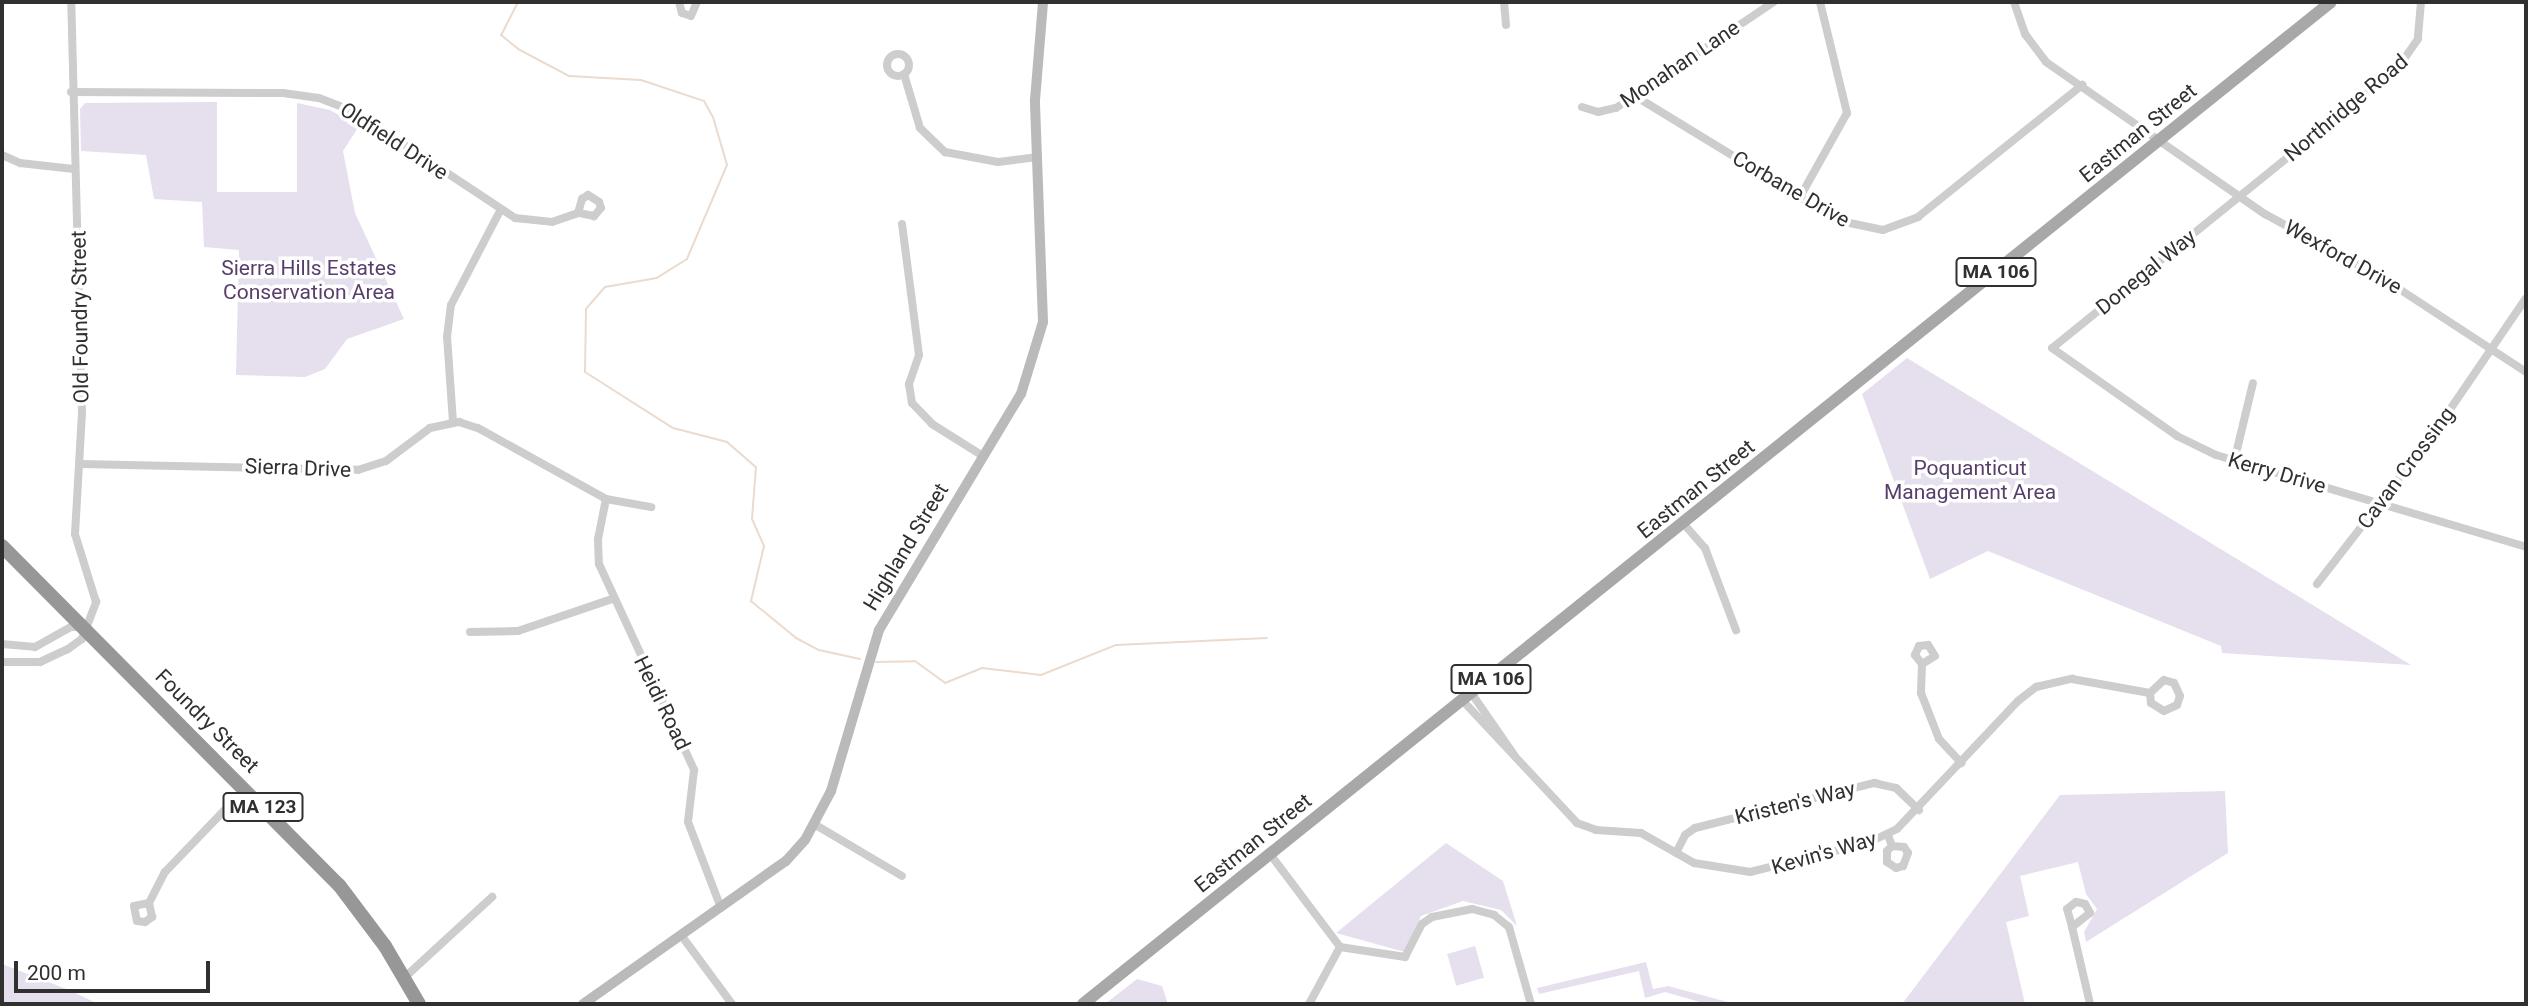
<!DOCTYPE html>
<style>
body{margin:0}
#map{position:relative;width:2528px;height:1006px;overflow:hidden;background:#fff;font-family:Roboto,sans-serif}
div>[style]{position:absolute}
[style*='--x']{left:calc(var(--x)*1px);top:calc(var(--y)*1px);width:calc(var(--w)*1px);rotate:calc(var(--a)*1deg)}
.green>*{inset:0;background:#e6dfed;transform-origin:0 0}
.stream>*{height:2px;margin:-1px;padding:0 1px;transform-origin:1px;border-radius:1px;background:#ecdacc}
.street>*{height:8px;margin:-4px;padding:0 4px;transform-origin:4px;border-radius:4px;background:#cdcdcd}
.street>.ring{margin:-4px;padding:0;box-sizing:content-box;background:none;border:8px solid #cdcdcd;border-radius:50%}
.secondary>*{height:10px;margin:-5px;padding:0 5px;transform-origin:5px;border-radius:5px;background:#bababa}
.primary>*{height:12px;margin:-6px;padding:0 6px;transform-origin:6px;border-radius:6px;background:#a8a8a8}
.highway>*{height:14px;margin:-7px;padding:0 7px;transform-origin:7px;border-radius:7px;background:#979797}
span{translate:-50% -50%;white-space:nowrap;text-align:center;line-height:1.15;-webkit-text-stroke:7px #fff;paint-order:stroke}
.shield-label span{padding:2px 5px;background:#fff;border:2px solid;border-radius:5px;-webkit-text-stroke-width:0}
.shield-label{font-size:19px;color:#303030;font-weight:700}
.street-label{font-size:21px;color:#303030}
.park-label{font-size:21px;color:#583f6b}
.frame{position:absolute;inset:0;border:4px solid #303030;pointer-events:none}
.scale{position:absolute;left:14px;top:961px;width:196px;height:32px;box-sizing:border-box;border:4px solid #303030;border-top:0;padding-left:9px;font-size:21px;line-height:24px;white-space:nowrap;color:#303030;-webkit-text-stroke:5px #fff;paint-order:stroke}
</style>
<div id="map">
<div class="green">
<i style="clip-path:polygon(217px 102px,217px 192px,297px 192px,297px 103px,330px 110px,359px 126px,343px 151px,355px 213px,404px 319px,347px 339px,325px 369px,305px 377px,236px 375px,239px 250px,204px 247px,202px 202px,154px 199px,146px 155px,81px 151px,80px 109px,85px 103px)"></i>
<i style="clip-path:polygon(1907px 358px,2411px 665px,2222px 653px,2221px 646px,1988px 551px,1930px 579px,1862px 394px)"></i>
<i style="clip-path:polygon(2225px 791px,2228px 853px,2086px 942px,2084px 932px,2097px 909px,2086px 894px,2078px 862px,2020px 876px,2029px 916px,2006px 922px,2025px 1004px,1902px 1004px,2060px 795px)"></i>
<i style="clip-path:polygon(1446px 843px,1503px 881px,1517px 926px,1501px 910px,1463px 901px,1421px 916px,1405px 952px,1336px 933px)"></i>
<i style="left:1475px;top:946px;width:33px;height:29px;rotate:74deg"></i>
<i style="clip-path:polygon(1646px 962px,1653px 989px,1668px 986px,1735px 1004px,1707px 1004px,1665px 992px,1645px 998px,1639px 971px,1539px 994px,1537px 988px)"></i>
<i style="clip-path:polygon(2px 964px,69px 990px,98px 1004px,2px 1004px)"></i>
<i style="clip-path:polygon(1137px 979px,1162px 986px,1168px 1004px,1105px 1004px)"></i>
</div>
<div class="stream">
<i style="--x:518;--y:2;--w:37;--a:117"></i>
<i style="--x:501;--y:35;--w:22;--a:39"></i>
<i style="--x:518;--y:49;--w:58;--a:27.9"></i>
<i style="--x:569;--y:76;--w:72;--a:3.2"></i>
<i style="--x:641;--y:80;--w:66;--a:18.4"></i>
<i style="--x:704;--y:101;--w:18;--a:61"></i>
<i style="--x:713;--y:117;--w:50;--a:73.7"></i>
<i style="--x:727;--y:165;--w:102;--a:113.1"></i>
<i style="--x:687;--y:259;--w:36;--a:148"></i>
<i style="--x:657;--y:278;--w:53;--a:170.2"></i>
<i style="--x:605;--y:287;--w:29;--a:131"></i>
<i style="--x:586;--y:309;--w:63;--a:90.9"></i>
<i style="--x:585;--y:372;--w:104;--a:32.5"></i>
<i style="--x:673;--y:428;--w:56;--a:14.5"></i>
<i style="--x:727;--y:442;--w:38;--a:41"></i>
<i style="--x:756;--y:467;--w:52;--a:94.4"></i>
<i style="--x:752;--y:519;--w:30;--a:66"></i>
<i style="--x:764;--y:546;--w:57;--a:103.3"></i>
<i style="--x:751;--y:601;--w:58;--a:39.4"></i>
<i style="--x:796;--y:638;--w:26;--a:28"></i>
<i style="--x:819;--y:650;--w:42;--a:12.4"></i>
<i style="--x:876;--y:662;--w:39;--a:-1"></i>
<i style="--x:915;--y:661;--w:37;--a:36"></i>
<i style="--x:945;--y:683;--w:40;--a:-22"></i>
<i style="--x:982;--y:668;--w:59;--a:6.8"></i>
<i style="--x:1041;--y:675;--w:81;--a:-21.8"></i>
<i style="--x:1116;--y:645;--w:151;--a:-2.7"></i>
</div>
<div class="street">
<i style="--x:679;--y:2;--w:11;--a:75"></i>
<i style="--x:682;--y:13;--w:9;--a:18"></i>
<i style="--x:691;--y:16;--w:15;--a:-67"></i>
<i style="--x:1504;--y:2;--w:23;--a:85"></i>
<i style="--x:2014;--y:2;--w:34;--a:71"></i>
<i style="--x:2025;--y:34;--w:35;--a:53"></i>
<i style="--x:2046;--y:62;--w:267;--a:34.8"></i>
<i style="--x:2265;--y:214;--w:139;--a:28.8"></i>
<i style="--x:2387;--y:281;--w:166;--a:33.2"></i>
<i style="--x:2421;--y:2;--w:37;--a:95"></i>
<i style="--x:2418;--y:39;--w:35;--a:125"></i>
<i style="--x:2398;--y:68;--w:445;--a:141"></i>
<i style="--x:2052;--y:348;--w:153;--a:35.1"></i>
<i style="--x:2177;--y:436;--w:43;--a:26"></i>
<i style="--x:2216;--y:455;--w:323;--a:16.5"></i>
<i class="ring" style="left:887px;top:54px;width:14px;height:14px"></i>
<i style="--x:904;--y:74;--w:56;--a:73.5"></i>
<i style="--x:920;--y:128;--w:35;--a:44"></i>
<i style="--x:945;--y:152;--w:54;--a:10.7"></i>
<i style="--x:998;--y:162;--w:40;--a:-7.1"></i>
<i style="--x:71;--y:92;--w:212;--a:0.3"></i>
<i style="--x:283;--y:93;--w:36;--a:8"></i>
<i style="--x:319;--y:98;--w:39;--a:21"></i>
<i style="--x:355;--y:112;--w:192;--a:33.5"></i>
<i style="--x:515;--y:218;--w:37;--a:6"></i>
<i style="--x:552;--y:222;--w:28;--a:-19"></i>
<i style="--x:578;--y:213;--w:15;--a:-74"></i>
<i style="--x:582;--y:199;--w:7;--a:-34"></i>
<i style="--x:588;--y:195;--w:13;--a:32"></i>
<i style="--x:599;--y:202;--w:6;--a:72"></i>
<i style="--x:601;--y:208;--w:11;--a:131"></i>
<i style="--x:594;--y:216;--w:16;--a:-169"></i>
<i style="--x:1635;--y:96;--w:240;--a:31.4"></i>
<i style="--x:1840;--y:221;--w:44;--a:11.8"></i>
<i style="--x:1883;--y:230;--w:37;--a:-20"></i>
<i style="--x:1918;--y:217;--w:211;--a:-38.8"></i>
<i style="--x:1582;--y:107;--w:17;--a:17"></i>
<i style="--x:1598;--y:112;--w:18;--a:-13"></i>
<i style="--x:1616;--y:108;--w:190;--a:-33.9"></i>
<i style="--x:2;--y:155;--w:20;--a:24"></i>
<i style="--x:20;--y:163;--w:54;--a:6.3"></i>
<i style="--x:1800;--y:197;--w:96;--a:-60.8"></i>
<i style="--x:1847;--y:113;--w:114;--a:-103.7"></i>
<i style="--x:902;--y:224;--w:132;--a:82.6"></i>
<i style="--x:919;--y:355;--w:31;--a:109"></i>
<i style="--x:909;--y:384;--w:19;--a:81"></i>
<i style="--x:912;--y:403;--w:29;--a:46"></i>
<i style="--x:932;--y:424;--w:60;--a:32.1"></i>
<i style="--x:453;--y:422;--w:85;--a:-94"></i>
<i style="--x:447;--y:337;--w:32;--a:-83"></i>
<i style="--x:451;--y:305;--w:106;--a:-62.5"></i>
<i style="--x:2234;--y:462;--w:81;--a:-76.5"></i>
<i style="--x:80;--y:464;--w:278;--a:1.2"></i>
<i style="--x:358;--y:470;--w:29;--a:-18"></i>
<i style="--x:386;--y:461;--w:55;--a:-36.9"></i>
<i style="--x:430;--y:428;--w:30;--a:-12"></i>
<i style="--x:459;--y:422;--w:20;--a:18"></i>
<i style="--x:478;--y:428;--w:146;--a:29"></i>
<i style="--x:606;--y:499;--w:46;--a:10.1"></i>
<i style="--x:606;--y:499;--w:41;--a:101.3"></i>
<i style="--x:598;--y:539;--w:25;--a:88"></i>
<i style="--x:599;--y:564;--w:227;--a:65.2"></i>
<i style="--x:694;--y:770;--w:52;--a:96.6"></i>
<i style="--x:688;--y:822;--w:92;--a:69"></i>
<i style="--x:1683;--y:523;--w:33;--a:49"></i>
<i style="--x:1705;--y:548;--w:88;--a:69.3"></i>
<i style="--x:2317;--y:584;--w:191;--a:-52.2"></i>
<i style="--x:2434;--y:433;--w:163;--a:-55.7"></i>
<i style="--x:470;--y:632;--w:48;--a:-1.2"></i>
<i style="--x:518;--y:631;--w:99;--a:-18.8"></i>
<i style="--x:2;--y:644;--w:33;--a:5"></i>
<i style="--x:35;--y:647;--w:41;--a:-29.1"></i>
<i style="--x:71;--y:627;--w:11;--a:0"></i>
<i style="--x:2;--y:662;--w:38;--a:0"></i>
<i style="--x:40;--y:662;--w:31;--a:-25"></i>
<i style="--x:68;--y:649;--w:17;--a:-36"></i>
<i style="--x:82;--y:639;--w:40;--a:-69"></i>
<i style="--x:96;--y:602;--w:71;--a:-107.2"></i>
<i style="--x:75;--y:534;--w:121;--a:-86.7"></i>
<i style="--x:82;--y:413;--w:411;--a:-91.5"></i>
<i style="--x:1922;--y:664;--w:15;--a:-32"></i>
<i style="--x:1935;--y:656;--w:13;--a:-122"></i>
<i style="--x:1928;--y:645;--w:9;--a:174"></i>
<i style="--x:1919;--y:646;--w:10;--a:114"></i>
<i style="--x:1915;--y:655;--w:11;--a:52"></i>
<i style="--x:1922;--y:664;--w:29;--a:92"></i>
<i style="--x:1921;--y:693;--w:49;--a:68.6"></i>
<i style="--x:1939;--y:739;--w:33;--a:47"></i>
<i style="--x:1472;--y:694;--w:75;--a:55.3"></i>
<i style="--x:1463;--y:701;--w:167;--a:46.9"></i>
<i style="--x:1577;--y:823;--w:20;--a:20"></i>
<i style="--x:1596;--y:830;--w:45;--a:3.8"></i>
<i style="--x:1641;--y:833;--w:61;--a:29.5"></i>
<i style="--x:1694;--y:863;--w:57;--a:9.1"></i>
<i style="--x:1750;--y:872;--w:122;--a:-13.8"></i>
<i style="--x:1868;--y:843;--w:32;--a:-26"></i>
<i style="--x:1897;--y:829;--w:176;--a:-46.6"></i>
<i style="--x:2018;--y:701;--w:23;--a:-38"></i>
<i style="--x:2036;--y:687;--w:37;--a:-13"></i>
<i style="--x:2072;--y:679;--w:79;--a:10.2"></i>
<i style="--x:2150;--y:693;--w:19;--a:-43"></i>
<i style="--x:2164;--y:680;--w:10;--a:17"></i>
<i style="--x:2174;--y:683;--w:14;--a:65"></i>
<i style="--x:2180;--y:696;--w:9;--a:108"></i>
<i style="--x:2177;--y:705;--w:14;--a:155"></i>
<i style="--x:2164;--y:711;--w:15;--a:-148"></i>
<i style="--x:2151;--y:703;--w:10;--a:-96"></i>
<i style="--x:814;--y:824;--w:102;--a:30.6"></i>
<i style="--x:1888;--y:835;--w:12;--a:70"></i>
<i style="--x:1892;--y:846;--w:12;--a:5"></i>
<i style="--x:1904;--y:847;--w:7;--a:56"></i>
<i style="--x:1908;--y:853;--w:14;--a:111"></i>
<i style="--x:1903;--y:866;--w:7;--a:164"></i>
<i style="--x:1896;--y:868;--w:11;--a:-146"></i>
<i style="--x:1887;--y:862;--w:11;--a:-90"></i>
<i style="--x:1887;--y:851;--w:7;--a:-45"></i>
<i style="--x:1676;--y:853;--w:20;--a:-63"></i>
<i style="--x:1685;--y:835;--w:12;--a:-35"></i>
<i style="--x:1695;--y:828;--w:185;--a:-14.1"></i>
<i style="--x:1874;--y:783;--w:23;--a:13"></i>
<i style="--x:1896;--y:788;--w:32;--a:44"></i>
<i style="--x:1270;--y:854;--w:116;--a:53"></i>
<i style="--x:149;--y:903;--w:15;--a:169"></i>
<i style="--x:134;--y:906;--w:15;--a:79"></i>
<i style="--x:137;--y:921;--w:8;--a:7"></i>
<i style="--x:145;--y:922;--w:9;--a:-36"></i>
<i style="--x:152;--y:917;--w:14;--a:-102"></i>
<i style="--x:149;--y:903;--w:35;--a:-63"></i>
<i style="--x:165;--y:872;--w:115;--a:-46.1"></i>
<i style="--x:2072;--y:927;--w:23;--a:-38"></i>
<i style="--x:2090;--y:913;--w:10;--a:-119"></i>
<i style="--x:2085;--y:904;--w:9;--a:-167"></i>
<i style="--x:2076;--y:902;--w:11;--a:142"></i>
<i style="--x:2067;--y:909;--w:19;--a:74"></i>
<i style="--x:2072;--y:927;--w:79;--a:76.8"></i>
<i style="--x:681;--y:935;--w:86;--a:53.5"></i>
<i style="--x:1340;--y:947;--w:66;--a:8.7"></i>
<i style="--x:1405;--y:957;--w:37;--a:-63"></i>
<i style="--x:1422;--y:924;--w:12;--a:-35"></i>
<i style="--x:1432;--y:917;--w:41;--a:-11.3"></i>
<i style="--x:1472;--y:909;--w:23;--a:15"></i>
<i style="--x:1494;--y:915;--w:19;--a:39"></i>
<i style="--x:1509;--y:927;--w:80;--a:74.1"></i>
<i style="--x:404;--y:978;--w:120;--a:-42.6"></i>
<i style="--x:1309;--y:1004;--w:65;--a:-61.5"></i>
</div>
<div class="secondary">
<i style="--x:583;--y:1004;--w:248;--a:-35.2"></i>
<i style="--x:786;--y:861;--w:28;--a:-48"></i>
<i style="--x:805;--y:840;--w:55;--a:-62"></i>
<i style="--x:831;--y:791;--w:168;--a:-73.4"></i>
<i style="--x:879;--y:630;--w:275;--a:-59"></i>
<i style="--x:1021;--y:394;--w:75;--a:-73"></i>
<i style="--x:1043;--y:322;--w:222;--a:-92.1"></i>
<i style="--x:1035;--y:100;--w:98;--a:-85.3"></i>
</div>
<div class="primary">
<i style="--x:1083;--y:1004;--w:1600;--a:-38.76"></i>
</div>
<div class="highway">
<i style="--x:2;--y:546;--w:478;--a:45.2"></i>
<i style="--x:339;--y:885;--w:76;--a:53"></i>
<i style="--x:385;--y:946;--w:67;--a:59.6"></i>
</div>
<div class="shield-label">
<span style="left:1996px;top:272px">MA 106</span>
<span style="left:1491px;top:679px">MA 106</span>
<span style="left:263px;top:807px">MA 123</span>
</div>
<div class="street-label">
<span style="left:1680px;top:64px;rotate:-34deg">Monahan Lane</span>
<span style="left:2346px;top:108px;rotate:-40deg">Northridge Road</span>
<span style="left:2138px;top:133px;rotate:-39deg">Eastman Street</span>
<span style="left:394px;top:141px;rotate:33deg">Oldfield Drive</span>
<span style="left:1791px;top:189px;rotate:30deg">Corbane Drive</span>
<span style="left:2343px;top:257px;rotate:29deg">Wexford Drive</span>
<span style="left:2146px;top:272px;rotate:-39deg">Donegal Way</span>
<span style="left:80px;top:317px;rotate:-91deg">Old Foundry Street</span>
<span style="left:298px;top:468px;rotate:2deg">Sierra Drive</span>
<span style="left:2406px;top:468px;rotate:-53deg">Cavan Crossing</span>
<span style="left:2277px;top:473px;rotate:16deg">Kerry Drive</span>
<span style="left:1696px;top:489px;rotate:-39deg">Eastman Street</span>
<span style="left:906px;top:547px;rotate:-59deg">Highland Street</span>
<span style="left:662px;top:703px;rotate:64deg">Heidi Road</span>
<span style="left:207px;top:721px;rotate:45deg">Foundry Street</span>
<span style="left:1795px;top:803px;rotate:-14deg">Kristen's Way</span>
<span style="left:1253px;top:843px;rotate:-39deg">Eastman Street</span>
<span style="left:1824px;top:853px;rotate:-16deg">Kevin's Way</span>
</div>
<div class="park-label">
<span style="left:309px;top:280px">Sierra Hills Estates<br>Conservation Area</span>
<span style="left:1970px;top:480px">Poquanticut<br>Management Area</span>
</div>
<div class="frame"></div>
<div class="scale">200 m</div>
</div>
